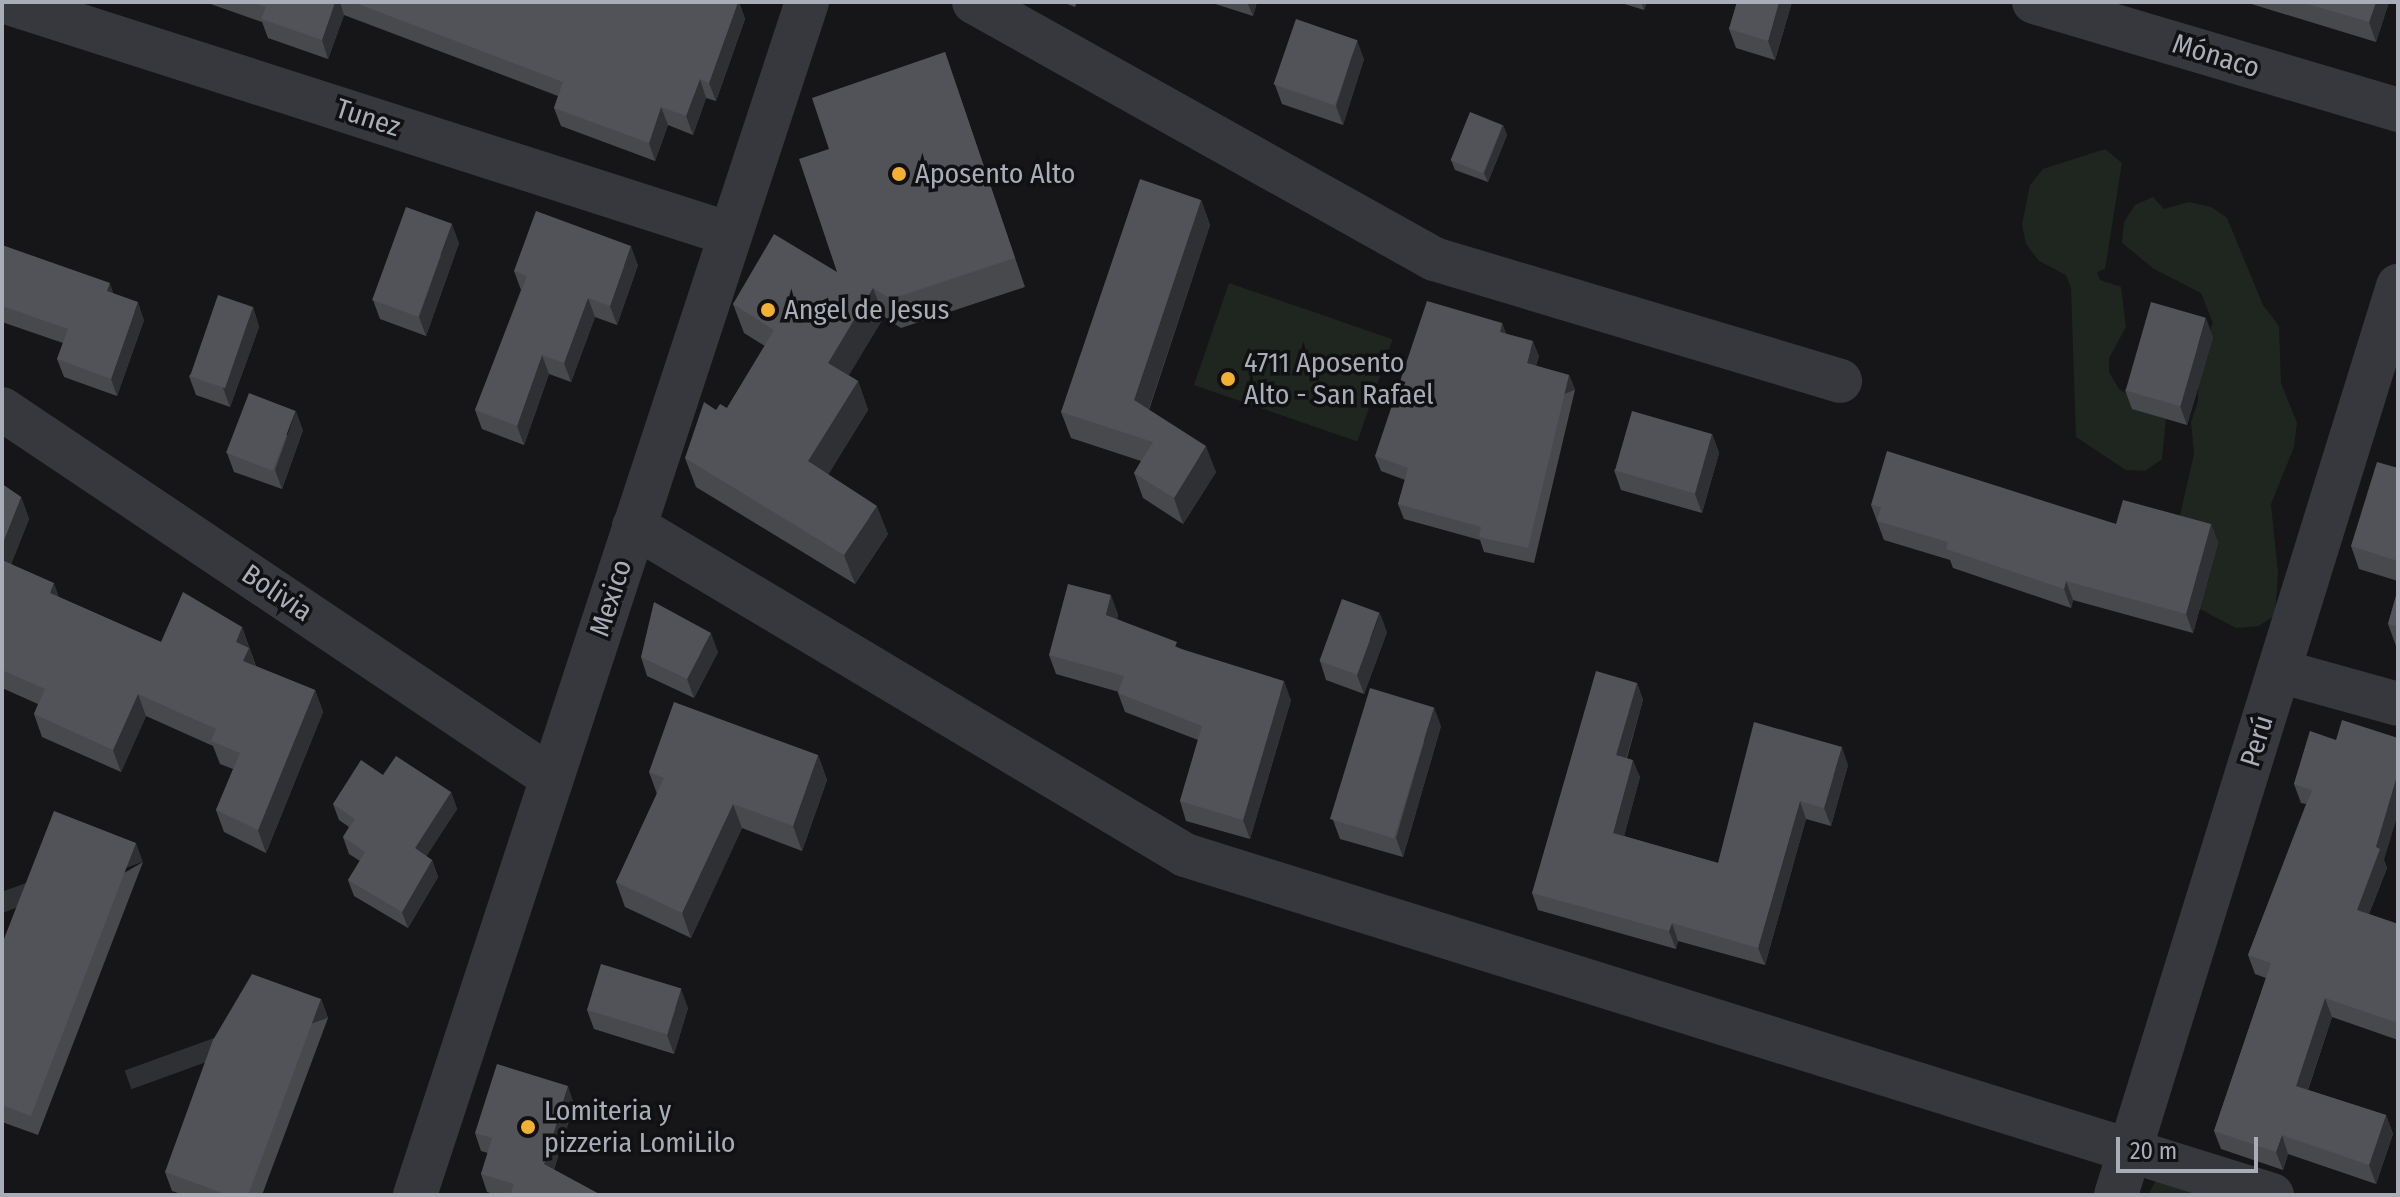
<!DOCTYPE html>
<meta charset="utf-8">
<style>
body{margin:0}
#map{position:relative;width:2400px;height:1197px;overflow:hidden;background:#161618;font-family:"Fira Sans Condensed",sans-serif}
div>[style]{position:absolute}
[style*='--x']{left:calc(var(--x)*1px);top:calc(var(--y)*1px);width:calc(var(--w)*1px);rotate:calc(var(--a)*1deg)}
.green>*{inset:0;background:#1e261f;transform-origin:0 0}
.street>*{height:44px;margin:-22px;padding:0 22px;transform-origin:22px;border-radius:22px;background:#37383d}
.wall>*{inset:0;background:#47494d}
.shaded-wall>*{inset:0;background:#2f3033;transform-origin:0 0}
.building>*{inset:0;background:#525359;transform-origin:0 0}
.dots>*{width:22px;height:22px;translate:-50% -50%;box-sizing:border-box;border:4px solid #111113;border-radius:50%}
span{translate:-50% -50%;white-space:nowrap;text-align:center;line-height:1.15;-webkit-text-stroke:7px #111113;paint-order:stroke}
.street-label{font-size:28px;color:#a8adb8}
.poi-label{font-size:28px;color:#a8adb8}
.left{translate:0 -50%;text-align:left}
.frame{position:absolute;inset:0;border:4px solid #a8adb8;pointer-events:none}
.scale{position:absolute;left:2116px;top:1137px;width:142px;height:36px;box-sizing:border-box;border:4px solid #a8adb8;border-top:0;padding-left:10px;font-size:24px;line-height:28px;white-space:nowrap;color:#a8adb8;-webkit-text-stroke:6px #111113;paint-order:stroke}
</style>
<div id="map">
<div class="green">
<i style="clip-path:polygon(2105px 149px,2122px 163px,2105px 269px,2097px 272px,2100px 280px,2121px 287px,2126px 327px,2109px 358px,2109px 372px,2119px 389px,2166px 418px,2162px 459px,2145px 471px,2126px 470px,2076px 437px,2071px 288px,2066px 275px,2039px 261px,2026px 244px,2022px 225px,2030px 185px,2043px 169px)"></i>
<i style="clip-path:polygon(2153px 197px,2164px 209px,2189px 202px,2211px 207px,2227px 218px,2263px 305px,2279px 326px,2281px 383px,2297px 423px,2294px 447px,2271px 504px,2278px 573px,2275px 615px,2259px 626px,2236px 628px,2198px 608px,2172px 551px,2194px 454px,2191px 422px,2198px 401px,2198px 359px,2213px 323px,2201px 293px,2154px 269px,2122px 243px,2124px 222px,2135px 205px)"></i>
<i style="left:1229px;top:283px;width:173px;height:108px;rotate:19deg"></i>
<i style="clip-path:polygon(2162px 1169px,2213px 1195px,2148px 1195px)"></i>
</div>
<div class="street">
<i style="--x:6;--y:2;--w:760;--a:17.77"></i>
<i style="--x:974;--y:2;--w:527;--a:29.19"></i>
<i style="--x:1434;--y:259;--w:424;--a:16.7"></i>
<i style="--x:2034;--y:2;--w:380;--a:16.5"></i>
<i style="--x:2;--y:409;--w:662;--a:33.86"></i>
<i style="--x:634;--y:526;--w:642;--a:30.84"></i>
<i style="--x:1185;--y:855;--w:1139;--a:17.37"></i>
<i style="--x:2279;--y:671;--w:123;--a:15.5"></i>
<i style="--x:415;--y:1195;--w:1256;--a:-71.81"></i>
<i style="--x:2116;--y:1195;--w:952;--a:-72.76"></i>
</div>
<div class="wall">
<i style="clip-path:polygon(205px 2px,739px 2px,745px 19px,716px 101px,706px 98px,693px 135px,668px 125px,655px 161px,561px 126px,554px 108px,558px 96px,344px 15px,328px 59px,268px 38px,262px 22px)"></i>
<i style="clip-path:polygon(1062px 2px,1077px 2px,1075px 7px)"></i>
<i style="clip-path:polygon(1209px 2px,1257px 2px,1253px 16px)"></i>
<i style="clip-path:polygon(1618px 2px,1647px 2px,1644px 10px)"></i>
<i style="clip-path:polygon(1737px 2px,1792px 2px,1775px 60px,1736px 48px,1729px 29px)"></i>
<i style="clip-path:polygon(2245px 2px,2389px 2px,2376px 42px)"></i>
<i style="clip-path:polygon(945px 52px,1025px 287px,901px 328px,884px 317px,848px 375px,858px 381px,868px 410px,828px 474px,888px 534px,855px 584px,696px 487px,685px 458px,716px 410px,727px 408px,765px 346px,744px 333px,733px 304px,837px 272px)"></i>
<i style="clip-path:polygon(1364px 59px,1343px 125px,1282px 104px,1275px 85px)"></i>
<i style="clip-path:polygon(1503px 125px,1507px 135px,1488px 182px,1455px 170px,1451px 160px)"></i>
<i style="clip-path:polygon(1201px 200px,1210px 225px,1149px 410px,1216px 472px,1183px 524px,1143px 498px,1134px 473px,1141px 461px,1071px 438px,1061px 412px)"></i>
<i style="clip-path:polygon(459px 243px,426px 336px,380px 319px,373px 300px)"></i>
<i style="clip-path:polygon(2px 245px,113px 294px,144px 320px,117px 396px,64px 377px,57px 359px,63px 343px,2px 322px)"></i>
<i style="clip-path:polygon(638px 265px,617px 325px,595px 317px,571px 382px,549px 374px,524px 445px,482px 429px,475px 410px,521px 290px,514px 271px)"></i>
<i style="clip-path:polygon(253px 307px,259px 327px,230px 407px,196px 395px,189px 376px)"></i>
<i style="clip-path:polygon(1502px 323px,1506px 334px,1539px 356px,1536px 366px,1569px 375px,1575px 390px,1534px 563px,1484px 552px,1480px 540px,1404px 519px,1398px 504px,1405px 480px,1381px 471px,1375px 456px)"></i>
<i style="clip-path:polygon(2213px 337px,2187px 425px,2132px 409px,2125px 390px)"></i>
<i style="clip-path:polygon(303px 430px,282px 489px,234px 472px,227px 453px)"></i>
<i style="clip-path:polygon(1712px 434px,1719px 453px,1702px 513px,1621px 490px,1614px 470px)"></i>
<i style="clip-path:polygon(2398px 468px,2398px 581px,2359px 569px,2351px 546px)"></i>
<i style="clip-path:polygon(2px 484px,21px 497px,29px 519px,11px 564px,59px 597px,161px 642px,242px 627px,256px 666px,315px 690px,323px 712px,266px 853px,224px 832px,216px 810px,233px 769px,220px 764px,213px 746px,146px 716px,121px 772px,42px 737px,34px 714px,38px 704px,2px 688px)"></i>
<i style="clip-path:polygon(1871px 505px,2116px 524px,2211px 524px,2218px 543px,2193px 633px,2073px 600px,2071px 608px,1953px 568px,1950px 560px,1884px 540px)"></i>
<i style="clip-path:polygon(2398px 589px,2398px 646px,2396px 646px,2388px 624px)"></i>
<i style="clip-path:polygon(1118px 614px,1117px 619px,1291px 700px,1250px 839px,1186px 821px,1180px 801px,1198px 740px,1125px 712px,1118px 693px,1119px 692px,1056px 674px,1049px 655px)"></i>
<i style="clip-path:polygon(1387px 632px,1364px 694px,1326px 680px,1320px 661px)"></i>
<i style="clip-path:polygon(718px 652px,694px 698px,647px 676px,641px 657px)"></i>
<i style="clip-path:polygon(1637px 683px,1643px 700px,1627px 758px,1640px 777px,1624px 836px,1718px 863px,1848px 765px,1831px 826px,1806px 819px,1765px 965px,1678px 941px,1676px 949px,1538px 910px,1532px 893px)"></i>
<i style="clip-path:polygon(1441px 726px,1403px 857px,1340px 839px,1333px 820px)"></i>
<i style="clip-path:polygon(2310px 731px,2384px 860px,2387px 868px,2369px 914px,2398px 924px,2398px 1040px,2332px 1017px,2308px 1090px,2386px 1115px,2393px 1134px,2376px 1184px,2288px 1154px,2283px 1170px,2221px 1149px,2214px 1131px,2266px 978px,2255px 974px,2248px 955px,2306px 804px,2301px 803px,2294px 784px)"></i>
<i style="clip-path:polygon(818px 755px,827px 780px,802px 851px,742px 828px,691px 938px,625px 907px,616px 882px,657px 794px,649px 772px)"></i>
<i style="clip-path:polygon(383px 775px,451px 792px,457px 809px,426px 856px,432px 860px,438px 877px,408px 928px,354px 896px,348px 880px,360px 861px,349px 854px,343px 837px,349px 827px,339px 820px,333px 804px)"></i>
<i style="clip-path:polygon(143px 862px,38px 1135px,2px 1122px,2px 944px)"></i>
<i style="clip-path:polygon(321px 999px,328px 1018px,262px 1195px,184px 1195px,172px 1191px,165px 1172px)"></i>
<i style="clip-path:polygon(688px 1008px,674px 1054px,594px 1029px,587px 1010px)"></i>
<i style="clip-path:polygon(574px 1104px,554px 1170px,601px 1195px,498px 1195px,487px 1192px,481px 1174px,488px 1153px,481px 1151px,475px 1133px)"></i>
</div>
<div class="shaded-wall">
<i style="clip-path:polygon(335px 2px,340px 2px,344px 15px,328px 59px,322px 40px)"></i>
<i style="clip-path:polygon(738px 2px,739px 2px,745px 19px,716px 101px,709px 83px)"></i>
<i style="clip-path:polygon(1247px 2px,1257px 2px,1253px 16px)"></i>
<i style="clip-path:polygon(1641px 2px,1647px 2px,1644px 10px)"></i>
<i style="clip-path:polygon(1779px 2px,1792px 2px,1775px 60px,1768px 41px)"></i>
<i style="clip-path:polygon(2376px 2px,2389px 2px,2376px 42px,2369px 22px)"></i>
<i style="clip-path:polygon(1357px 40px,1364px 59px,1343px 125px,1336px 106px)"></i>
<i style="clip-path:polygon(700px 79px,706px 98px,693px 135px,686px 116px)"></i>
<i style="clip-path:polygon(661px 107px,668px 125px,655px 161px,649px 143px)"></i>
<i style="clip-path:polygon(1503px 125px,1507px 135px,1488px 182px,1484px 173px)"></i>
<i style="clip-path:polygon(1201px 200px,1210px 225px,1143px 426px,1134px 400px)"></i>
<i style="clip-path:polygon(452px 224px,459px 243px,426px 336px,419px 317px)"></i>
<i style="clip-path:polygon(631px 246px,638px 265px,617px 325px,610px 306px)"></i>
<i style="clip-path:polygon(110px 283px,116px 301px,107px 291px)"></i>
<i style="clip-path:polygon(873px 288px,884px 317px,839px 392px,828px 363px)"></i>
<i style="clip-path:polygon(588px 298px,595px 317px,571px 382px,564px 363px)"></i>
<i style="clip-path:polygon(138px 302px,144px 320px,117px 396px,111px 379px)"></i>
<i style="clip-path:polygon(253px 307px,259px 327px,230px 407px,223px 388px)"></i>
<i style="clip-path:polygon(2206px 318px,2213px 337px,2187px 425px,2180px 406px)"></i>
<i style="clip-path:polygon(1502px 323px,1508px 339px,1500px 332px)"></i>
<i style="clip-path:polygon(1533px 341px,1539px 356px,1532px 378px,1527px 363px)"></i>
<i style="clip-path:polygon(542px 355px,549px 374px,524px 445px,517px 426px)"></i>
<i style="left:1569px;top:375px;width:16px;height:178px;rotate:68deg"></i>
<i style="clip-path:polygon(858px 381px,868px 410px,819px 490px,808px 461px)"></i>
<i style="clip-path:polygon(296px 411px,303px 430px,282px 489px,275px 470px)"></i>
<i style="clip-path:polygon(1712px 434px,1719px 453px,1702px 513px,1695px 494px)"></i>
<i style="clip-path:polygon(1206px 446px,1216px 472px,1183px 524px,1174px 498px)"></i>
<i style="clip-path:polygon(21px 497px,29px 519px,5px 580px,2px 572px,2px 545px)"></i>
<i style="clip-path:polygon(877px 506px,888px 534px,855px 584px,844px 555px)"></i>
<i style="clip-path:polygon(2211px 524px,2218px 543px,2193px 633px,2186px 614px)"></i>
<i style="clip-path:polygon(2066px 581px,2073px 600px,2071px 608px,2064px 589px)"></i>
<i style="clip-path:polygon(54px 583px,62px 606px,50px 593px)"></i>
<i style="clip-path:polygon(1111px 595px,1118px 614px,1113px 634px,1106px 615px)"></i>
<i style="clip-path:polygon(1380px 613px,1387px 632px,1364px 694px,1357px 675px)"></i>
<i style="clip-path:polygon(242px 627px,257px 670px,251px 683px,236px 642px)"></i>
<i style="clip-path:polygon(711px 633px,718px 652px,694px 698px,687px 679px)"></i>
<i style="clip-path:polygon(1284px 681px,1291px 700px,1250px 839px,1243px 820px)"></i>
<i style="clip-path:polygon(1637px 683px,1643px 700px,1622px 772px,1616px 755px)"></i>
<i style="clip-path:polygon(315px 690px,323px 712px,266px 853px,258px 830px)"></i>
<i style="clip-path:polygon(138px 694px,146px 716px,121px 772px,113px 750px)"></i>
<i style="clip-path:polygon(1434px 707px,1441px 726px,1403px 857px,1396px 838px)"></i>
<i style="clip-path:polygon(1842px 747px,1848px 765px,1831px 826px,1824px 808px)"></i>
<i style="clip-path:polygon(818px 755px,827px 780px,802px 851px,793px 826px)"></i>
<i style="clip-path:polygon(1633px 760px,1640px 777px,1620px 851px,1613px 833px)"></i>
<i style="clip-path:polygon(2398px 773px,2398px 814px,2384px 860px,2387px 868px,2363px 929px,2357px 910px)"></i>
<i style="clip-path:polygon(451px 792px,457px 809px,421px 865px,415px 848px)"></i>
<i style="clip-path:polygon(1800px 801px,1806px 819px,1765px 965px,1758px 948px)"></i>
<i style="clip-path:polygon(733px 804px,742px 828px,691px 938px,682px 913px)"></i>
<i style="left:136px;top:843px;width:20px;height:292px;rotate:70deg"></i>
<i style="clip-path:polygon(432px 860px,438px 877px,408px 928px,402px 912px)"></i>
<i style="clip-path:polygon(1672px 923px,1678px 941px,1676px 949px,1669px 931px)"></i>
<i style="clip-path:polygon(681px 989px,688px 1008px,674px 1054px,667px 1035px)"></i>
<i style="clip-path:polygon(2325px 998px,2332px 1017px,2303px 1104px,2296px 1086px)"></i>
<i style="left:321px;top:999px;width:20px;height:209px;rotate:70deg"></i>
<i style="clip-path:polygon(568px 1086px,574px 1104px,550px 1182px,544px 1164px)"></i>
<i style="clip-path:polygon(2386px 1115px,2393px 1134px,2376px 1184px,2369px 1165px)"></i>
<i style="clip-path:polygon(2282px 1135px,2288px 1154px,2283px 1170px,2276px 1152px)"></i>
</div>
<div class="building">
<i style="clip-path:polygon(251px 2px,335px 2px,322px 40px,261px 19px,266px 7px)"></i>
<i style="clip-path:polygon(353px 2px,738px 2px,709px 83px,700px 79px,686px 116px,661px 107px,649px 143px,554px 108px,563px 82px)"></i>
<i style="clip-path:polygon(1737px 2px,1779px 2px,1768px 41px,1729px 29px)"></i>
<i style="clip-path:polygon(2301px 2px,2376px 2px,2369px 22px)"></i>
<i style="left:1296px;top:19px;width:65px;height:69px;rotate:19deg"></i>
<i style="clip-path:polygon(945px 52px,1015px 258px,891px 299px,873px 288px,828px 363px,858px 381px,808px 461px,877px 506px,844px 555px,685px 458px,704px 402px,716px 410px,720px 404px,727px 408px,774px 330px,733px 304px,774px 234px,837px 272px,799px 159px,829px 149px,812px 98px)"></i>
<i style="left:1470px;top:112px;width:35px;height:52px;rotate:22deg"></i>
<i style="clip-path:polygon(1140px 179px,1201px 200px,1134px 400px,1206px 446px,1174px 498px,1134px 473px,1153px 442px,1061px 412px)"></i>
<i style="left:406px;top:207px;width:49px;height:99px;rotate:20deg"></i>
<i style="clip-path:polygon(536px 211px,631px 246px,610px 306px,588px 298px,564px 363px,542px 355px,517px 426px,475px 410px,527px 276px,514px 271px)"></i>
<i style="clip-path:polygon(2px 245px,110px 283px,107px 291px,138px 302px,111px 379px,57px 359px,68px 329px,2px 306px)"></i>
<i style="left:218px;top:295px;width:37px;height:86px;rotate:19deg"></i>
<i style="clip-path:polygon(1427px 301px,1502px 323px,1500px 332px,1533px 341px,1527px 363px,1569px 375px,1528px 548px,1479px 537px,1481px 527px,1398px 504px,1408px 468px,1375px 456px)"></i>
<i style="left:2151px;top:302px;width:57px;height:92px;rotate:16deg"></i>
<i style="left:249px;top:393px;width:50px;height:64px;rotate:21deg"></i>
<i style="left:1632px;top:411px;width:83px;height:62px;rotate:16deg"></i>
<i style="clip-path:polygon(1887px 451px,2116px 524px,2123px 500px,2211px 524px,2186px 614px,2066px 581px,2064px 589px,1946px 549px,1948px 542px,1877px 521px,1881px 507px,1871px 505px)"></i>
<i style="clip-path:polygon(2377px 462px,2398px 468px,2398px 561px,2351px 546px)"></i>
<i style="clip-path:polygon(2px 484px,21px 497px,2px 545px)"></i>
<i style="clip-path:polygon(2px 560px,54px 583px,50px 593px,161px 642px,183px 592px,242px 627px,236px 642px,249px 648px,243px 661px,315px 690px,258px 830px,216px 810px,240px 753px,211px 741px,216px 729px,138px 694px,113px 750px,34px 714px,45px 689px,2px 670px)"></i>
<i style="clip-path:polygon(1068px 584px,1111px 595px,1106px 615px,1177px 642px,1175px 647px,1284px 681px,1243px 820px,1180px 801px,1202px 726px,1118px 693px,1124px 676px,1049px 655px)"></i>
<i style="clip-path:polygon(2398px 589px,2398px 627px,2388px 624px)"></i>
<i style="left:1342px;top:599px;width:40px;height:66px;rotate:20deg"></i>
<i style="clip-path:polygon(654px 602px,711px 633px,687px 679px,641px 657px)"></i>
<i style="clip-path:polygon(1596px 671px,1637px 683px,1616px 755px,1633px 760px,1613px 833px,1718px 863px,1754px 722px,1842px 747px,1824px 808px,1800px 801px,1758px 948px,1672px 923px,1669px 931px,1532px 893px)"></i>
<i style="left:1370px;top:688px;width:67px;height:137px;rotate:17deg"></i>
<i style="clip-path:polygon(674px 702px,818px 755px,793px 826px,733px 804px,682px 913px,616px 882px,664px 778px,649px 772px)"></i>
<i style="clip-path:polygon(2342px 720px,2398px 738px,2398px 773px,2376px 847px,2380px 849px,2357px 910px,2398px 924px,2398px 1023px,2325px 998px,2296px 1086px,2386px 1115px,2369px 1165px,2282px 1135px,2276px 1152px,2214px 1131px,2271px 963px,2248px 955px,2312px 790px,2294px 784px,2310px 731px,2336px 740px)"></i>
<i style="clip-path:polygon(396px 756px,451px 792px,415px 848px,432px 860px,402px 912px,348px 880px,365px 852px,343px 837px,355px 819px,333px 804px,361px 760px,383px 775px)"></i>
<i style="clip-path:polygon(54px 811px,136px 843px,31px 1116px,2px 1105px,2px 944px)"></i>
<i style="left:601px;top:964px;width:84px;height:48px;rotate:17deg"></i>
<i style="clip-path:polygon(252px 974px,321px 999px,248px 1195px,228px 1195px,165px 1172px,213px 1040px)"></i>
<i style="clip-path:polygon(497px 1064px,568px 1086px,544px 1164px,601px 1195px,510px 1195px,514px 1184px,481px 1174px,492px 1138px,475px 1133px)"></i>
</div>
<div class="dots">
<i style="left:899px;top:174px;background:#f2b134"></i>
<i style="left:768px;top:310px;background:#f2b134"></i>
<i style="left:1228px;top:379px;background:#f2b134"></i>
<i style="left:528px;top:1127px;background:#f2b134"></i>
</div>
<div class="street-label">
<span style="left:2216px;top:56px;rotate:17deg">Mónaco</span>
<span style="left:368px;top:118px;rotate:18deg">Tunez</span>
<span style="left:277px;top:593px;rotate:34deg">Bolivia</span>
<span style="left:611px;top:598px;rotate:-72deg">Mexico</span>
<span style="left:2257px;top:741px;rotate:-73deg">Perú</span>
</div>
<div class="poi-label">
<span class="left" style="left:915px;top:174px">Aposento Alto</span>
<span class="left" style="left:784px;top:310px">Angel de Jesus</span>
<span class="left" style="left:1244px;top:379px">4711 Aposento<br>Alto - San Rafael</span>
<span class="left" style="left:544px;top:1127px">Lomiteria y<br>pizzeria LomiLilo</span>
</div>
<div class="frame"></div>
<div class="scale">20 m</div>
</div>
